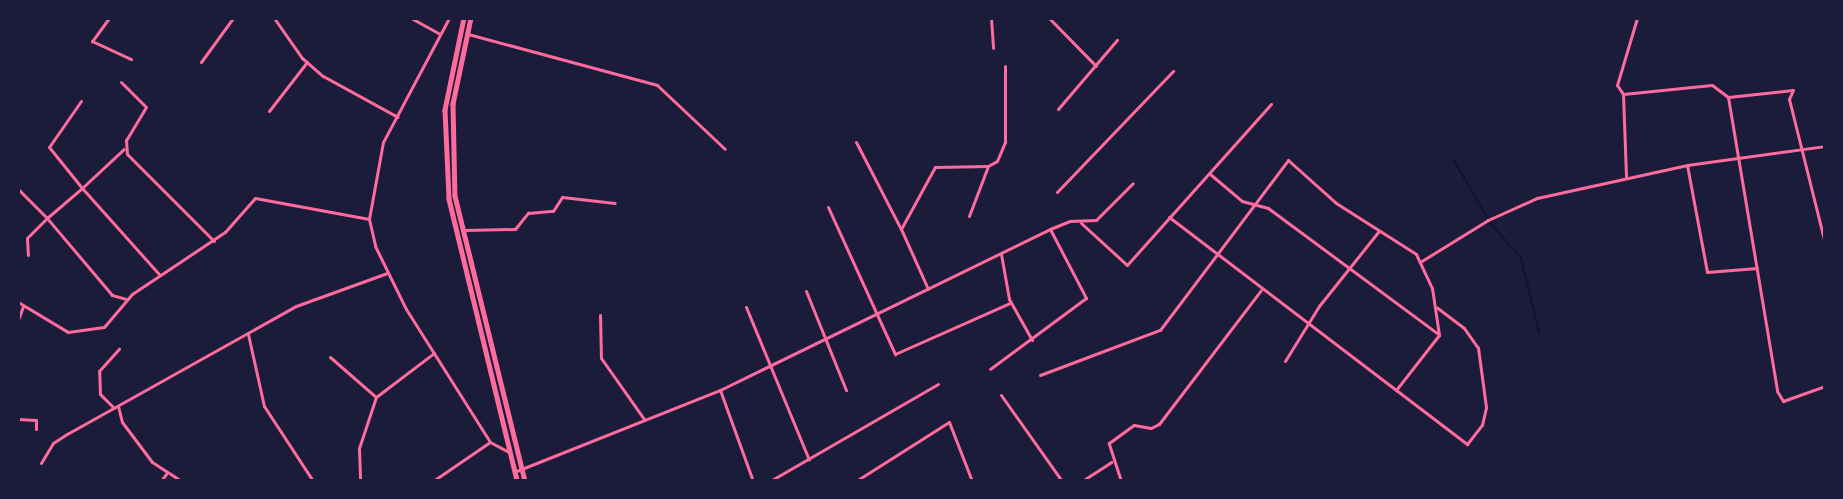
<!DOCTYPE html>
<style>
body{margin:0}
#map{position:relative;width:1843px;height:499px;overflow:hidden;background:#1b1b3a;font-family:"PT Sans Narrow",sans-serif}
div>[style]{position:absolute}
[style*='--x']{left:calc(var(--x)*1px);top:calc(var(--y)*1px);width:calc(var(--w)*1px);rotate:calc(var(--a)*1deg)}
.stream>*{height:2px;margin:-1px;padding:0 1px;transform-origin:1px;border-radius:1px;background:#12122b}
.minor>*{height:3px;margin:-1.5px;padding:0 1.5px;transform-origin:1.5px;border-radius:1.5px;background:#ff6b9d}
.secondary>*{height:4.5px;margin:-2.25px;padding:0 2.25px;transform-origin:2.25px;border-radius:2.25px;background:#ff6b9d}
span{translate:-50% -50%;white-space:nowrap;text-align:center;line-height:1.15;-webkit-text-stroke:4.5px #1b1b3a;paint-order:stroke}
.frame{position:absolute;inset:0;border:20px solid #1b1b3a;pointer-events:none}
</style>
<div id="map">
<div class="stream">
<i style="--x:1453;--y:159;--w:67;--a:59.6"></i>
<i style="--x:1490;--y:223;--w:47;--a:48.5"></i>
<i style="--x:1521;--y:258;--w:76;--a:76.3"></i>
</div>
<div class="minor">
<i style="--x:109;--y:18;--w:29;--a:126"></i>
<i style="--x:92;--y:41;--w:43;--a:24.8"></i>
<i style="--x:274;--y:18;--w:49;--a:55"></i>
<i style="--x:302;--y:58;--w:28;--a:41"></i>
<i style="--x:323;--y:76;--w:85;--a:28.7"></i>
<i style="--x:411;--y:18;--w:31;--a:29"></i>
<i style="--x:449;--y:18;--w:140;--a:118"></i>
<i style="--x:383;--y:142;--w:78;--a:100.3"></i>
<i style="--x:369;--y:219;--w:28;--a:77"></i>
<i style="--x:375;--y:246;--w:70;--a:63.8"></i>
<i style="--x:406;--y:309;--w:157;--a:57.7"></i>
<i style="--x:991;--y:18;--w:30;--a:86"></i>
<i style="--x:1049;--y:18;--w:67;--a:45.6"></i>
<i style="--x:1637;--y:18;--w:70;--a:106.6"></i>
<i style="--x:1617;--y:85;--w:11;--a:56"></i>
<i style="--x:1623;--y:94;--w:89;--a:-5.8"></i>
<i style="--x:1712;--y:85;--w:20;--a:37"></i>
<i style="--x:1728;--y:97;--w:65;--a:-6.1"></i>
<i style="--x:1793;--y:90;--w:10;--a:114"></i>
<i style="--x:1789;--y:99;--w:148;--a:76"></i>
<i style="--x:468;--y:34;--w:196;--a:15.1"></i>
<i style="--x:657;--y:85;--w:93;--a:43.3"></i>
<i style="--x:201;--y:62;--w:54;--a:-54"></i>
<i style="--x:121;--y:82;--w:35;--a:45"></i>
<i style="--x:146;--y:107;--w:39;--a:121"></i>
<i style="--x:126;--y:140;--w:14;--a:86"></i>
<i style="--x:127;--y:154;--w:123;--a:45"></i>
<i style="--x:1623;--y:94;--w:83;--a:87.9"></i>
<i style="--x:1728;--y:97;--w:298;--a:80.5"></i>
<i style="--x:1777;--y:391;--w:12;--a:59"></i>
<i style="--x:1783;--y:401;--w:45;--a:-19.7"></i>
<i style="--x:81;--y:101;--w:56;--a:124.8"></i>
<i style="--x:49;--y:147;--w:53;--a:51.2"></i>
<i style="--x:82;--y:188;--w:57;--a:-42.9"></i>
<i style="--x:1058;--y:109;--w:91;--a:-49.5"></i>
<i style="--x:269;--y:111;--w:62;--a:-52.2"></i>
<i style="--x:856;--y:142;--w:98;--a:62.7"></i>
<i style="--x:1687;--y:165;--w:109;--a:79.4"></i>
<i style="--x:1707;--y:272;--w:50;--a:-4.6"></i>
<i style="--x:1210;--y:174;--w:42;--a:40.2"></i>
<i style="--x:1242;--y:201;--w:27;--a:15"></i>
<i style="--x:1268;--y:208;--w:212;--a:36.5"></i>
<i style="--x:18;--y:189;--w:41;--a:45"></i>
<i style="--x:47;--y:218;--w:28;--a:135"></i>
<i style="--x:27;--y:238;--w:17;--a:87"></i>
<i style="--x:1057;--y:192;--w:168;--a:-46.2"></i>
<i style="--x:828;--y:207;--w:162;--a:65.5"></i>
<i style="--x:895;--y:354;--w:126;--a:-23.9"></i>
<i style="--x:969;--y:216;--w:53;--a:-69.2"></i>
<i style="--x:1169;--y:217;--w:375;--a:37.3"></i>
<i style="--x:1467;--y:444;--w:24;--a:-52"></i>
<i style="--x:1482;--y:425;--w:18;--a:-77"></i>
<i style="--x:1486;--y:407;--w:60;--a:-97.7"></i>
<i style="--x:1478;--y:348;--w:24;--a:-125"></i>
<i style="--x:1464;--y:328;--w:34;--a:-143"></i>
<i style="--x:1081;--y:223;--w:62;--a:42.4"></i>
<i style="--x:1127;--y:265;--w:216;--a:-48.2"></i>
<i style="--x:1050;--y:229;--w:22;--a:-22"></i>
<i style="--x:1070;--y:221;--w:26;--a:-2"></i>
<i style="--x:1096;--y:220;--w:52;--a:-45"></i>
<i style="--x:463;--y:230;--w:52;--a:-1.1"></i>
<i style="--x:515;--y:229;--w:21;--a:-51"></i>
<i style="--x:528;--y:213;--w:25;--a:-5"></i>
<i style="--x:553;--y:211;--w:17;--a:-57"></i>
<i style="--x:562;--y:197;--w:53;--a:6.5"></i>
<i style="--x:1001;--y:254;--w:46;--a:79.9"></i>
<i style="--x:1009;--y:299;--w:47;--a:60.7"></i>
<i style="--x:1420;--y:262;--w:80;--a:-31.7"></i>
<i style="--x:1488;--y:220;--w:54;--a:-24.2"></i>
<i style="--x:1537;--y:198;--w:154;--a:-12.4"></i>
<i style="--x:1687;--y:165;--w:139;--a:-7.8"></i>
<i style="--x:928;--y:289;--w:66;--a:-114.2"></i>
<i style="--x:901;--y:229;--w:71;--a:-61.3"></i>
<i style="--x:935;--y:167;--w:53;--a:-1.1"></i>
<i style="--x:988;--y:166;--w:10;--a:-29"></i>
<i style="--x:997;--y:161;--w:21;--a:-67"></i>
<i style="--x:1005;--y:142;--w:76;--a:-90"></i>
<i style="--x:806;--y:291;--w:107;--a:68"></i>
<i style="--x:126;--y:299;--w:15;--a:-164"></i>
<i style="--x:112;--y:295;--w:101;--a:-130.2"></i>
<i style="--x:47;--y:218;--w:46;--a:-40.6"></i>
<i style="--x:82;--y:188;--w:115;--a:48.2"></i>
<i style="--x:18;--y:302;--w:58;--a:31"></i>
<i style="--x:68;--y:332;--w:36;--a:-8"></i>
<i style="--x:104;--y:327;--w:43;--a:-49.7"></i>
<i style="--x:132;--y:294;--w:112;--a:-33.7"></i>
<i style="--x:225;--y:232;--w:45;--a:-48.6"></i>
<i style="--x:255;--y:198;--w:116;--a:10.4"></i>
<i style="--x:746;--y:307;--w:165;--a:67.6"></i>
<i style="--x:600;--y:315;--w:43;--a:88.7"></i>
<i style="--x:601;--y:358;--w:75;--a:54.8"></i>
<i style="--x:18;--y:320;--w:15;--a:-70"></i>
<i style="--x:248;--y:334;--w:74;--a:77.5"></i>
<i style="--x:264;--y:406;--w:90;--a:56.8"></i>
<i style="--x:330;--y:357;--w:61;--a:41"></i>
<i style="--x:376;--y:397;--w:54;--a:108.4"></i>
<i style="--x:359;--y:448;--w:33;--a:88"></i>
<i style="--x:1285;--y:361;--w:65;--a:-58.3"></i>
<i style="--x:1319;--y:306;--w:95;--a:-51.4"></i>
<i style="--x:1040;--y:375;--w:128;--a:-20.6"></i>
<i style="--x:1160;--y:330;--w:213;--a:-53"></i>
<i style="--x:1288;--y:160;--w:64;--a:41.9"></i>
<i style="--x:1336;--y:203;--w:95;--a:32.5"></i>
<i style="--x:1416;--y:254;--w:38;--a:65"></i>
<i style="--x:1432;--y:288;--w:48;--a:81.5"></i>
<i style="--x:1439;--y:335;--w:70;--a:128"></i>
<i style="--x:720;--y:390;--w:97;--a:70.1"></i>
<i style="--x:1001;--y:395;--w:105;--a:54.7"></i>
<i style="--x:376;--y:397;--w:73;--a:-37.2"></i>
<i style="--x:118;--y:406;--w:16;--a:76"></i>
<i style="--x:122;--y:422;--w:50;--a:53.1"></i>
<i style="--x:152;--y:462;--w:35;--a:33"></i>
<i style="--x:114;--y:408;--w:20;--a:-135"></i>
<i style="--x:100;--y:394;--w:23;--a:-92"></i>
<i style="--x:99;--y:371;--w:30;--a:-48"></i>
<i style="--x:18;--y:419;--w:18;--a:3"></i>
<i style="--x:36;--y:420;--w:9;--a:90"></i>
<i style="--x:41;--y:463;--w:23;--a:-59"></i>
<i style="--x:53;--y:443;--w:17;--a:-33"></i>
<i style="--x:67;--y:434;--w:262;--a:-29.2"></i>
<i style="--x:296;--y:306;--w:97;--a:-19.9"></i>
<i style="--x:514;--y:472;--w:222;--a:-21.7"></i>
<i style="--x:720;--y:390;--w:367;--a:-26"></i>
<i style="--x:1050;--y:229;--w:78;--a:62.4"></i>
<i style="--x:1086;--y:298;--w:119;--a:143.5"></i>
<i style="--x:161;--y:481;--w:9;--a:-54"></i>
<i style="--x:433;--y:481;--w:69;--a:-34.4"></i>
<i style="--x:490;--y:442;--w:21;--a:28"></i>
<i style="--x:770;--y:481;--w:194;--a:-30"></i>
<i style="--x:856;--y:481;--w:110;--a:-32.4"></i>
<i style="--x:949;--y:422;--w:63;--a:68.7"></i>
<i style="--x:1082;--y:481;--w:35;--a:-33"></i>
<i style="--x:1121;--y:481;--w:40;--a:-108"></i>
<i style="--x:1109;--y:443;--w:31;--a:-36"></i>
<i style="--x:1134;--y:425;--w:17;--a:10"></i>
<i style="--x:1151;--y:428;--w:9;--a:-27"></i>
<i style="--x:1159;--y:424;--w:168;--a:-52.7"></i>
</div>
<div class="secondary">
<i style="--x:464;--y:18;--w:94;--a:101.7"></i>
<i style="--x:445;--y:110;--w:89;--a:87.4"></i>
<i style="--x:449;--y:199;--w:290;--a:76.4"></i>
<i style="--x:471;--y:18;--w:88;--a:101.8"></i>
<i style="--x:453;--y:104;--w:92;--a:88.8"></i>
<i style="--x:455;--y:196;--w:293;--a:76.2"></i>
</div>
<div class="frame"></div>
</div>
